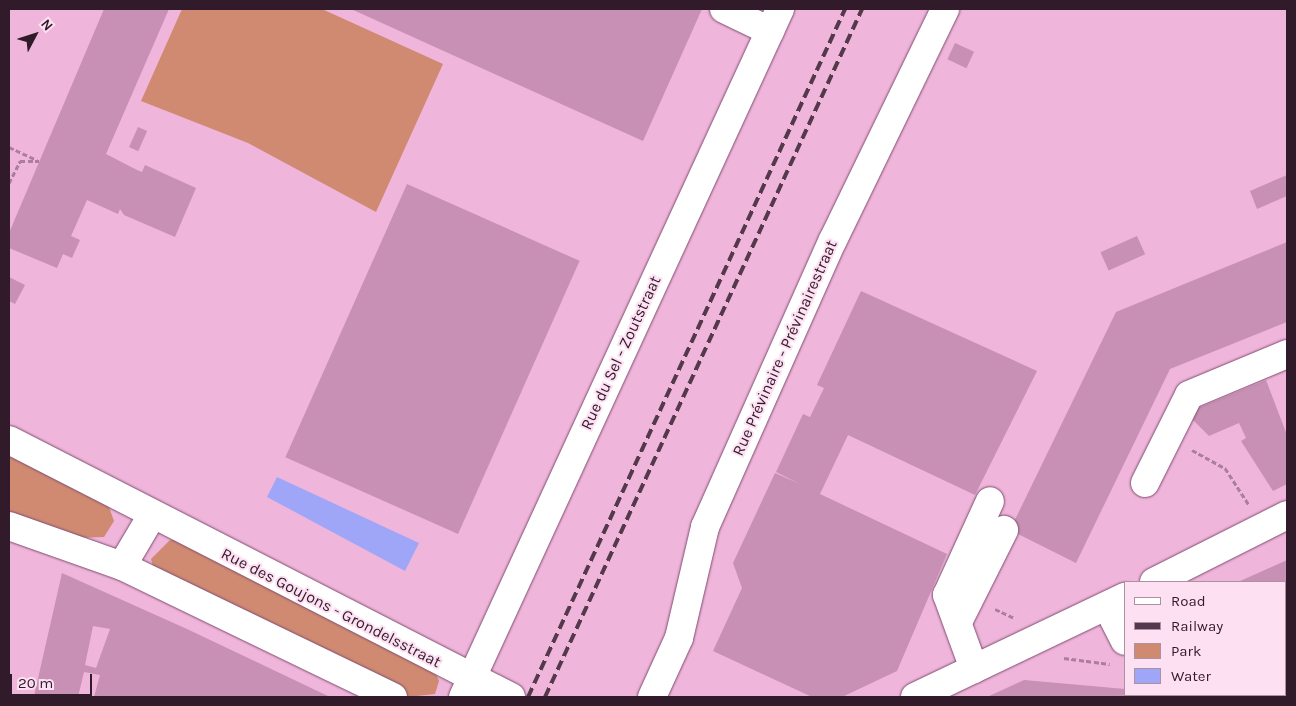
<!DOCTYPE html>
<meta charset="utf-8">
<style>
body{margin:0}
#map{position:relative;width:1296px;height:706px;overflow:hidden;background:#efb5da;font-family:Karla,sans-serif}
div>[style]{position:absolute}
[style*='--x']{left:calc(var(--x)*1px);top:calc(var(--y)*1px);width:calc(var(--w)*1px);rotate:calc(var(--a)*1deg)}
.green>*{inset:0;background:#d08a72}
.water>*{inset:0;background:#a0a6f7}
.building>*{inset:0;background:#c890b4;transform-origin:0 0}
.path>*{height:3px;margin-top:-1.5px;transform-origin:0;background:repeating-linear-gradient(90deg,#ab7e9b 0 5px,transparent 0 7.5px)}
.roads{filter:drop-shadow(0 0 1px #7e4c6e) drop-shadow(0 0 1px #7e4c6e)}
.minor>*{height:28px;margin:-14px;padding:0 14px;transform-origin:14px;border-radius:14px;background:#fff}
.rail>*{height:4px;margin-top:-2px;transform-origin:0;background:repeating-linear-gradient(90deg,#54384b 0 10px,transparent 0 15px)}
span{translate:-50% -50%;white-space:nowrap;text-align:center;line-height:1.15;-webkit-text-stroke:4px #fee0f3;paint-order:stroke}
.street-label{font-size:16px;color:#311b2a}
.frame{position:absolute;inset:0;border:10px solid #311b2a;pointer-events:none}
.legend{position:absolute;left:1124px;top:581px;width:162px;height:115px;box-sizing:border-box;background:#fee0f3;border:1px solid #ac91a3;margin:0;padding:6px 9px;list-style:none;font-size:15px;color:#311b2a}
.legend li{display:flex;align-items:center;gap:10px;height:25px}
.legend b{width:25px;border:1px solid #ac91a3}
.north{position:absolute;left:10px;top:10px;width:50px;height:50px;-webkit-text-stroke:4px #fee0f3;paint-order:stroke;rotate:50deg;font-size:14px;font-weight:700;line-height:20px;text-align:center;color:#311b2a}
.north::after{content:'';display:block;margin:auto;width:18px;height:22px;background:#311b2a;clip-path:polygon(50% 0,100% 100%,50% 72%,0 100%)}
.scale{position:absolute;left:10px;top:674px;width:82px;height:22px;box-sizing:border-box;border:2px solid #311b2a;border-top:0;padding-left:6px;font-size:15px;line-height:18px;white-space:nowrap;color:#311b2a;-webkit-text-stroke:4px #fee0f3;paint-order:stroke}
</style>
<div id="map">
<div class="green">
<i style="clip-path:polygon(182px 9px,322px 9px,443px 64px,376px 212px,248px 143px,141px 101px)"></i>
<i style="clip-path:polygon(9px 448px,84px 488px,109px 507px,114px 521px,104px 537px,76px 538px,9px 515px)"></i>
<i style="clip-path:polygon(170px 540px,185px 540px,435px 671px,439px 681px,435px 694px,407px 697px,393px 692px,155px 574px,151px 559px)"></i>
</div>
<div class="water">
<i style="clip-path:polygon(277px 477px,419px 543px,405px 571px,267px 497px)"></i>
</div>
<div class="building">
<i style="clip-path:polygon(104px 9px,169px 9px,106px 154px,137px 170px,142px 172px,145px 165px,196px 188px,175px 237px,124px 215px,120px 209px,118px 214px,87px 200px,71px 236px,80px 240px,72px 258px,63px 254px,57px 268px,9px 248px,9px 233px)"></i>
<i style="clip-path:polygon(351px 9px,702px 9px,643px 141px)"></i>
<i style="left:955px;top:43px;width:21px;height:18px;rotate:25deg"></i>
<i style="left:138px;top:127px;width:10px;height:22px;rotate:24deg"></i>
<i style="clip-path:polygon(1287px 175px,1287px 196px,1257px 209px,1250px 191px)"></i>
<i style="left:407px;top:184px;width:189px;height:299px;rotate:24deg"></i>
<i style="left:1137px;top:236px;width:20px;height:40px;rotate:66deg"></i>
<i style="clip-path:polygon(1287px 242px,1287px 322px,1170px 369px,1076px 563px,1010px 530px,1116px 312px)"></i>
<i style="clip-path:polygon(9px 277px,25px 285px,15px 304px,9px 301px)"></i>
<i style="clip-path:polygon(861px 291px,1037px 371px,975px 495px,848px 435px,820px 494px,947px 554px,897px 671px,842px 697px,812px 697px,713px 651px,742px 588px,733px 563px,775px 473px,800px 484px,776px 472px,803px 414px,810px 417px,824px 388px,817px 385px)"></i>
<i style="clip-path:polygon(1266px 380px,1287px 435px,1287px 484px,1273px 491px,1241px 441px,1246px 438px,1239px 423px,1209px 436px,1186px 413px)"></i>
<i style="clip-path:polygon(1287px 560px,1287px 639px,1285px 582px,1238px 582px)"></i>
<i style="clip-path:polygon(evenodd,62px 573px,187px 629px,330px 697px,94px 697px,100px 675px,84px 672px,78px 697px,34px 696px,62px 573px,93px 626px,110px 629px,96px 668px,85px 665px,93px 626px)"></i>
<i style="clip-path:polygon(1024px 680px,1125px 689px,1125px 695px,1195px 697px,987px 697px)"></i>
</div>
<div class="path">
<i style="--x:9;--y:147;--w:31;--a:25"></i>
<i style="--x:9;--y:183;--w:25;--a:-63"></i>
<i style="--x:20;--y:161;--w:19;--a:0"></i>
<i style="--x:1192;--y:450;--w:38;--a:29"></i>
<i style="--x:1225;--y:468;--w:44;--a:57"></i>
<i style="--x:995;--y:609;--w:21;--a:25"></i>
<i style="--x:1064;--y:658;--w:46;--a:7.4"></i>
</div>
<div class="roads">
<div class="minor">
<i style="--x:724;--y:9;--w:51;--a:25.6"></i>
<i style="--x:9;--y:440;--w:564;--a:27.11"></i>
<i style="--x:1145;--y:483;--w:98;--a:-63.4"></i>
<i style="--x:1189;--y:395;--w:106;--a:-22.7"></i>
<i style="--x:9;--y:526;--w:120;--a:19.5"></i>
<i style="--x:122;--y:566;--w:301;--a:25.8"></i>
<i style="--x:122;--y:566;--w:57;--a:-59.4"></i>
<i style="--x:1154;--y:582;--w:149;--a:-26.7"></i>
<i style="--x:1107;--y:606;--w:39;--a:63"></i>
<i style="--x:958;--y:622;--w:103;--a:-63.4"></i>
<i style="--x:974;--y:669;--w:79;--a:-110"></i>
<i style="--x:947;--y:595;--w:103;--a:-65.4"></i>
<i style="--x:1285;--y:673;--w:2;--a:27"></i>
<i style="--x:463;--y:697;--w:758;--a:-65.26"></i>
<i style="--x:652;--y:697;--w:65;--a:-65.4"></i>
<i style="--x:679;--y:638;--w:114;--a:-76.8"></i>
<i style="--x:705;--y:527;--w:314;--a:-66"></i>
<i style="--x:833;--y:240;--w:257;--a:-64.1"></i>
<i style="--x:915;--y:697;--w:233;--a:-25.5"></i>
</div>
</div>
<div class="rail">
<i style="--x:528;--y:697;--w:758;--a:-65.26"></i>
<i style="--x:545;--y:697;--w:758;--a:-65.26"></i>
</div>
<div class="street-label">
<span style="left:785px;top:348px;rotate:-66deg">Rue Prévinaire - Prévinairestraat</span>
<span style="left:621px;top:353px;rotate:-65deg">Rue du Sel - Zoutstraat</span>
<span style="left:331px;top:608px;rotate:27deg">Rue des Goujons - Grondelsstraat</span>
</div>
<div class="frame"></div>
<ul class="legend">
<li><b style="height:6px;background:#fff"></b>Road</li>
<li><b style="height:6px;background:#54384b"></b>Railway</li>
<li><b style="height:14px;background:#d08a72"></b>Park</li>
<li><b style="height:14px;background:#a0a6f7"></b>Water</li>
</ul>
<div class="north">N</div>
<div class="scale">20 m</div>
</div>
